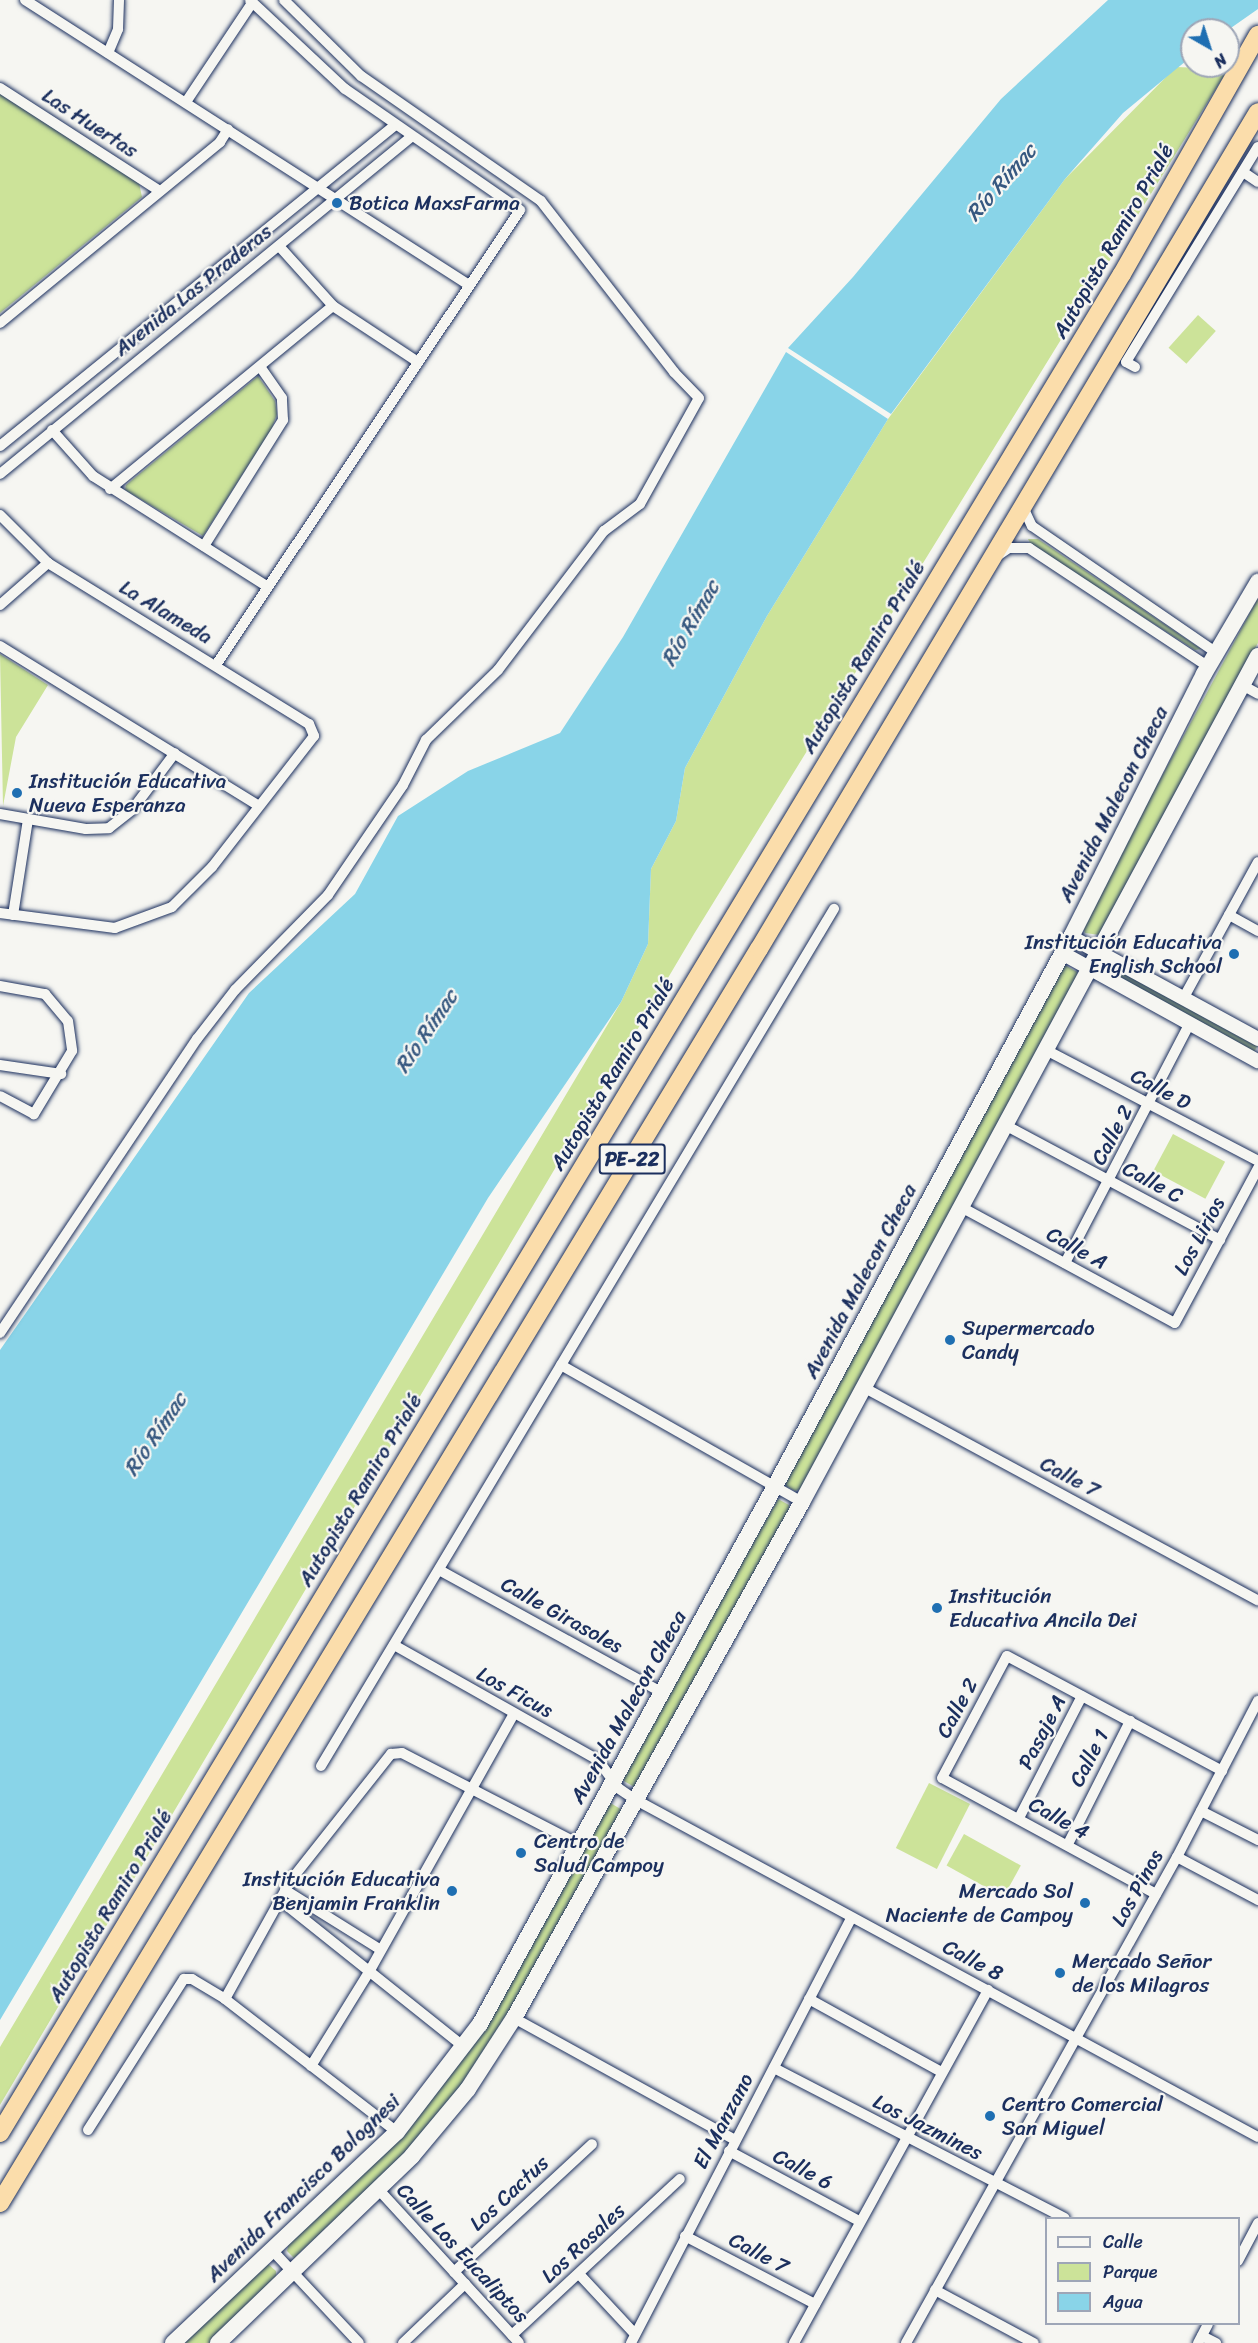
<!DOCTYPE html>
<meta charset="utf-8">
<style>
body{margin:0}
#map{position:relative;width:1258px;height:2343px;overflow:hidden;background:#f6f6f2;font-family:Sriracha,sans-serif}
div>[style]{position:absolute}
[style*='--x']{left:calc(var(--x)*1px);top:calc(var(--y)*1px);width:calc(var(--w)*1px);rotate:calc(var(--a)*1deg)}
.green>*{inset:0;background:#cce399;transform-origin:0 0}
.water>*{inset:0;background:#89d4e8}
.roads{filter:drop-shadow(0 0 2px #1b2f5e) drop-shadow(0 0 2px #1b2f5e)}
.minor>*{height:10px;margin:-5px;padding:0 5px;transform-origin:5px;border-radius:5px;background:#f6f6f2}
.tertiary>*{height:14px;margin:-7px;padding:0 7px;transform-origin:7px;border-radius:7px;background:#f6f6f2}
.secondary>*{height:16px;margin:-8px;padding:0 8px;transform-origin:8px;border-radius:8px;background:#f6f6f2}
.trunk>*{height:18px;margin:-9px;padding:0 9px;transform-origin:9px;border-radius:9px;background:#fbddab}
.dots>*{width:16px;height:16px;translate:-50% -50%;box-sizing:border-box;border:3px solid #f6f6f2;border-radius:50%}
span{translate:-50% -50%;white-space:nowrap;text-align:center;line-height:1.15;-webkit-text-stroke:4.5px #f6f6f2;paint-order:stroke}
.shield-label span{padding:2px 4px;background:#f6f6f2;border:2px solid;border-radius:4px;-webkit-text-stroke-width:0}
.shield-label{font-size:20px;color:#1b2f5e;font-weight:700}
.street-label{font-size:21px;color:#1b2f5e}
.poi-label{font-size:21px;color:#1b2f5e}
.left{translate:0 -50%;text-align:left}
.right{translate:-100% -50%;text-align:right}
.water-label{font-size:22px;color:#365880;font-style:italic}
.legend{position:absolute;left:1045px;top:2217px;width:195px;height:108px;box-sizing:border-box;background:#f6f6f2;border:2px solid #9ea6b7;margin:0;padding:8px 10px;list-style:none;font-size:18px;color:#1b2f5e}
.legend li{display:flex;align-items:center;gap:12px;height:30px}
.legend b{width:30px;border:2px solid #9ea6b7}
.north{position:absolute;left:1180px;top:18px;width:60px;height:60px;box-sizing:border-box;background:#f6f6f2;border:2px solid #9ea6b7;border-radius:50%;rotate:141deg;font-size:16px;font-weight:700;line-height:24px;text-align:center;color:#1b2f5e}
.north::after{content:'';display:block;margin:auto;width:21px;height:27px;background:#1f6fb2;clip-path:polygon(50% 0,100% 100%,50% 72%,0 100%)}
</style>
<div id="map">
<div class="green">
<i style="clip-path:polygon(1176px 67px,1228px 69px,694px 934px,0 2105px,0 2047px,621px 1002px,648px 944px,651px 869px,676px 821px,685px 768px,767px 616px,888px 419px,1065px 179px)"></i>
<i style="clip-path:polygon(0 94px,139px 183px,142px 197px,0 313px)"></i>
<i style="left:1198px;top:315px;width:24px;height:44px;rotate:42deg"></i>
<i style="clip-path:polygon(258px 376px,275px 401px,277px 414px,272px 428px,203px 536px,125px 490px,126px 485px)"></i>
<i style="clip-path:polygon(1028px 539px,1038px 539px,1201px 649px,1195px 650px,1031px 545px)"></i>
<i style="clip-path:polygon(1258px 598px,1258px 643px,1100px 935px,1085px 933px,1082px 924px)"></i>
<i style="clip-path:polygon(0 654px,48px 685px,16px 737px,3px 806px)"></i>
<i style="clip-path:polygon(1065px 965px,1077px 972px,1079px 978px,801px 1489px,795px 1491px,786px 1486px,785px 1477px,1057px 970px)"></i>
<i style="left:1110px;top:965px;width:168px;height:9px;rotate:28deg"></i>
<i style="left:1173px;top:1134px;width:59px;height:42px;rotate:28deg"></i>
<i style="clip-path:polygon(778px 1499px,789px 1505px,790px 1512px,636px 1788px,624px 1781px,621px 1774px)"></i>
<i style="left:929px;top:1783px;width:46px;height:73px;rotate:27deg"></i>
<i style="clip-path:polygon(607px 1801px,624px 1811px,490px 2048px,416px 2144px,294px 2258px,287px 2251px,289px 2242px,406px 2130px)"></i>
<i style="left:964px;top:1834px;width:65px;height:36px;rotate:29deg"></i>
<i style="clip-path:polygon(268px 2264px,276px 2271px,276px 2280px,209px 2343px,179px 2343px)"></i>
</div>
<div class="water">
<i style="clip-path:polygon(1108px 0,1258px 0,1258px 9px,1228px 30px,1192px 30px,1192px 56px,1123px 113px,1065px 179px,891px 414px,788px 348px,853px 277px,1001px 99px)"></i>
<i style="clip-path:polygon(786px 352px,888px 419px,767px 616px,685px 768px,676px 821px,651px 869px,648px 944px,621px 1002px,488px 1198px,0 2020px,0 1350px,249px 993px,355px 894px,398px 816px,468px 771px,560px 733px,623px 637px)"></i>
</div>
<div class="roads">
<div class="minor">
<i style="--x:25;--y:0;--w:528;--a:32.7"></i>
<i style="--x:108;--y:53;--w:26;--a:-67"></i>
<i style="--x:118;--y:29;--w:29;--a:-88"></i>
<i style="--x:0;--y:88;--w:190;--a:32.8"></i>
<i style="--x:186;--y:102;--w:119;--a:-56.3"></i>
<i style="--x:1243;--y:172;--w:18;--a:34"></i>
<i style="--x:279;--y:246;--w:81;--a:48"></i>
<i style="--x:333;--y:306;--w:102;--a:33.4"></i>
<i style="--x:0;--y:323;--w:285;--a:-39.4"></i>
<i style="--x:220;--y:142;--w:15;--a:-58"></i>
<i style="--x:1135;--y:367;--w:10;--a:-151"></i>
<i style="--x:1126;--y:362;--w:252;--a:-58.5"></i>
<i style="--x:52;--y:430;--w:62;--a:48.3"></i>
<i style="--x:93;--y:476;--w:205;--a:32.4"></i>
<i style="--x:0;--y:446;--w:508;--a:-39.08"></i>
<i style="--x:0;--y:474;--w:531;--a:-39.35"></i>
<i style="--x:110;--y:489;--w:288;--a:-39.4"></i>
<i style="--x:1023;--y:507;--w:21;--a:65"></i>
<i style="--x:1032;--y:526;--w:224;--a:34.5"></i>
<i style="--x:0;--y:515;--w:68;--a:45"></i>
<i style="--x:48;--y:563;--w:307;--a:31.7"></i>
<i style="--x:309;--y:724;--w:13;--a:67"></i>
<i style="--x:314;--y:736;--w:166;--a:127.9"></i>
<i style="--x:212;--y:867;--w:57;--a:135"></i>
<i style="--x:172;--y:907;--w:61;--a:159.8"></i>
<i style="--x:115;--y:928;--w:116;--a:-172.6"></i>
<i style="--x:204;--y:546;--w:149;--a:-57.9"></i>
<i style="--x:283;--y:420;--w:22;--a:-93"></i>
<i style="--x:282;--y:398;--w:38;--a:-125"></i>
<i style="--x:997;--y:556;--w:14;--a:-34"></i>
<i style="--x:1009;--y:548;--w:20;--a:0"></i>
<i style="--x:1029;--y:548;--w:216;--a:33.5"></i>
<i style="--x:0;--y:605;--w:64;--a:-41.2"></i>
<i style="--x:0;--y:646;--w:304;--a:31.7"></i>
<i style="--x:216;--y:665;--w:547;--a:-56.25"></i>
<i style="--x:520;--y:210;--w:213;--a:-145.3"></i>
<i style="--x:345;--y:89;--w:130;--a:-136.9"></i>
<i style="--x:1242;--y:685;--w:18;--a:29"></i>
<i style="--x:0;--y:814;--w:87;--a:9.9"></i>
<i style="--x:86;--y:829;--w:23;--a:-2"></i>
<i style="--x:109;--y:828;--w:29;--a:-38"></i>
<i style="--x:132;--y:810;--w:71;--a:-53"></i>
<i style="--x:13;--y:915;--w:97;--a:-81.1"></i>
<i style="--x:1229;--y:915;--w:33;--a:29"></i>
<i style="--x:0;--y:986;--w:46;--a:10.1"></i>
<i style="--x:45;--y:994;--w:35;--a:50"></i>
<i style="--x:68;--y:1021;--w:30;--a:82"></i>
<i style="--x:72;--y:1051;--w:74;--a:121.1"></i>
<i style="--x:34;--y:1114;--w:38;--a:-152"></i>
<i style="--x:1183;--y:999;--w:156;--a:-61.3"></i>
<i style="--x:1046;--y:1050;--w:239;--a:27.6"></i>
<i style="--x:0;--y:1065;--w:62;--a:8.4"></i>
<i style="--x:1005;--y:1125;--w:244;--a:28.1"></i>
<i style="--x:961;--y:1207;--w:243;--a:28.5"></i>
<i style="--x:1175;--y:1323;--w:176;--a:-61.8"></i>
<i style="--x:1065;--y:1263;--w:271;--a:-62.5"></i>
<i style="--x:0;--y:1333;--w:354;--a:-56.2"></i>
<i style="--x:197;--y:1039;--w:62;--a:-52.2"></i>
<i style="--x:235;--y:990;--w:133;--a:-45.6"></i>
<i style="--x:328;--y:895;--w:133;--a:-55.7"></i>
<i style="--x:403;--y:785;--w:51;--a:-62.9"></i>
<i style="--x:426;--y:740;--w:100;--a:-44.2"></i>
<i style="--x:498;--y:670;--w:175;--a:-52.7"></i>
<i style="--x:604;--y:531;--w:45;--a:-36.9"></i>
<i style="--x:640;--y:504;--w:121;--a:-60.9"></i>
<i style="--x:699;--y:398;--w:36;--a:-134"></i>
<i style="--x:674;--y:372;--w:217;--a:-127.9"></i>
<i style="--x:541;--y:201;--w:219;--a:-145.2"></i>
<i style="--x:361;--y:76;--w:108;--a:-135.4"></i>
<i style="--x:561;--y:1365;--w:277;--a:29.6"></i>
<i style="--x:863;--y:1387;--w:449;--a:28.4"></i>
<i style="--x:441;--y:1571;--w:253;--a:28.8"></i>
<i style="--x:394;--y:1645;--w:234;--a:29.4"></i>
<i style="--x:598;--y:1760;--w:34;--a:54"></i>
<i style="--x:618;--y:1788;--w:22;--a:34"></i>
<i style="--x:636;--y:1800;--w:707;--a:28.45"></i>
<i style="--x:321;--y:1766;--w:999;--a:-59.1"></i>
<i style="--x:1201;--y:1811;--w:64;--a:27"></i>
<i style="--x:1019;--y:1818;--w:137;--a:-62.7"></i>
<i style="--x:1068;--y:1844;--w:138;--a:-63.2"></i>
<i style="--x:1177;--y:1857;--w:92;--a:28"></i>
<i style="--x:285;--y:1890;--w:113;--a:32"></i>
<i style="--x:1156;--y:1894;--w:243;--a:-151.5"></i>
<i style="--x:942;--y:1778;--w:138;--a:-62"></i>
<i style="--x:1007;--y:1656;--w:244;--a:28.1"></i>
<i style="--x:280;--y:1900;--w:236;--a:38.6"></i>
<i style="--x:225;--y:1999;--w:136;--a:-61"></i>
<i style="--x:291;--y:1880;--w:161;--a:-51.6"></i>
<i style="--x:391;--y:1754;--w:11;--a:-5"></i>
<i style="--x:402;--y:1753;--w:198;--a:27.3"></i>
<i style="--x:809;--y:1999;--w:151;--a:28.9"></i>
<i style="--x:514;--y:2018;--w:252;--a:28.9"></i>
<i style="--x:311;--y:2066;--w:110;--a:-58.3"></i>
<i style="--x:369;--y:1972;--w:295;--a:-60.7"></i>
<i style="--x:774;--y:2068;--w:327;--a:27.3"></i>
<i style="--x:88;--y:2130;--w:179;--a:-57.6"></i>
<i style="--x:184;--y:1979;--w:8;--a:0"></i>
<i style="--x:192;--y:1979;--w:39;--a:31"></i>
<i style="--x:225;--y:1999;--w:217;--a:37.7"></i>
<i style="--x:729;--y:2151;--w:148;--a:28.3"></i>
<i style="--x:379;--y:2190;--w:207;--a:47.5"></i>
<i style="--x:685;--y:2236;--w:147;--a:27.6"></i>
<i style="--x:272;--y:2250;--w:127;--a:46.9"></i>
<i style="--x:1238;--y:2261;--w:43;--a:-62.2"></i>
<i style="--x:454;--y:2272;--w:188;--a:-42.8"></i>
<i style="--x:579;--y:2274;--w:82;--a:47"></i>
<i style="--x:935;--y:2290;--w:112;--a:28.2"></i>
<i style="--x:512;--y:2335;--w:229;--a:-42.9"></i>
<i style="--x:1202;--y:2336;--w:16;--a:27"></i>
<i style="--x:403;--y:2343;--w:86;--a:-43.6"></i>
<i style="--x:631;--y:2343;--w:478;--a:-62.6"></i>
<i style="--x:794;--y:2343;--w:403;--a:-61.2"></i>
<i style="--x:906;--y:2343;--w:556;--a:-60.86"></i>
<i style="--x:1177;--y:1857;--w:176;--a:-62.6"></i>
<i style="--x:1198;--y:2343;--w:21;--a:-62"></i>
</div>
<div class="tertiary">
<i style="--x:1071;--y:937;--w:213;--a:28.6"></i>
<i style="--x:1062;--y:953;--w:224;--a:28.9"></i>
</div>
<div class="secondary">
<i style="--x:173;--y:2343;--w:308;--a:-43.3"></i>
<i style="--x:397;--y:2132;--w:136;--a:-52.5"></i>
<i style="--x:480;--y:2024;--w:611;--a:-61.25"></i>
<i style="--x:774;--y:1488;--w:626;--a:-61.67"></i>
<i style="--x:1071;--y:937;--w:295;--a:-63.2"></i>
<i style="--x:1204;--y:674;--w:107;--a:-59.6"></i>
<i style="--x:218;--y:2343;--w:269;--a:-43.9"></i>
<i style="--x:412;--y:2156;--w:87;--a:-50.1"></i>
<i style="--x:468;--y:2089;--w:85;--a:-57.1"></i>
<i style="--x:514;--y:2018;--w:591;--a:-60.83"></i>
<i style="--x:802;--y:1502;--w:961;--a:-61.68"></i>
</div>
<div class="trunk">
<i style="--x:0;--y:2133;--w:2171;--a:-58.89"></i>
<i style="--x:1122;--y:274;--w:275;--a:-60.4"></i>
<i style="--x:0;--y:2203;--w:1466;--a:-58.82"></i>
<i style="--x:759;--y:949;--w:974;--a:-59.2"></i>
</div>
</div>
<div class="dots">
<i style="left:337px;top:203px;background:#1f6fb2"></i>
<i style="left:17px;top:793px;background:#1f6fb2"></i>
<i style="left:1234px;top:954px;background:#1f6fb2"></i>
<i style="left:950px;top:1340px;background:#1f6fb2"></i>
<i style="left:937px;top:1608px;background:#1f6fb2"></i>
<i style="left:521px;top:1853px;background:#1f6fb2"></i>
<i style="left:452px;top:1891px;background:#1f6fb2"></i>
<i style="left:1085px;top:1903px;background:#1f6fb2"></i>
<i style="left:1060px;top:1973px;background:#1f6fb2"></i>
<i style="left:990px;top:2116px;background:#1f6fb2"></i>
</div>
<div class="shield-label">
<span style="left:632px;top:1159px">PE-22</span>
</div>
<div class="street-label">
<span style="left:90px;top:123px;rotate:33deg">Las Huertas</span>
<span style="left:1113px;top:241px;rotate:-60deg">Autopista Ramiro Prialé</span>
<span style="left:193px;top:290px;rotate:-39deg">Avenida Las Praderas</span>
<span style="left:166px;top:612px;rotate:31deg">La Alameda</span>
<span style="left:863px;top:657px;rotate:-59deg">Autopista Ramiro Prialé</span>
<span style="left:1113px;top:804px;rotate:-63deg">Avenida Malecon Checa</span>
<span style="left:612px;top:1074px;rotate:-59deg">Autopista Ramiro Prialé</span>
<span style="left:1161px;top:1089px;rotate:28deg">Calle D</span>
<span style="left:1112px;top:1135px;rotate:-62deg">Calle 2</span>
<span style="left:1153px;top:1182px;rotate:28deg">Calle C</span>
<span style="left:1199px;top:1236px;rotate:-62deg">Los Lirios</span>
<span style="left:1077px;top:1248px;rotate:29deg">Calle A</span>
<span style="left:860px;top:1281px;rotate:-62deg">Avenida Malecon Checa</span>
<span style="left:1070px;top:1477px;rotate:28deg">Calle 7</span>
<span style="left:360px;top:1490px;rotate:-59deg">Autopista Ramiro Prialé</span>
<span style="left:562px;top:1615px;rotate:29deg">Calle Girasoles</span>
<span style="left:515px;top:1692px;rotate:29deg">Los Ficus</span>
<span style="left:628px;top:1707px;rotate:-61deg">Avenida Malecon Checa</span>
<span style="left:957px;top:1708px;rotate:-62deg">Calle 2</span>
<span style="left:1042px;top:1732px;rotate:-63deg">Pasaje A</span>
<span style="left:1089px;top:1758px;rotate:-63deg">Calle 1</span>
<span style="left:1059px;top:1818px;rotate:29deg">Calle 4</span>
<span style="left:1137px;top:1888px;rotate:-61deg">Los Pinos</span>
<span style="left:110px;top:1906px;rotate:-59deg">Autopista Ramiro Prialé</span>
<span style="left:973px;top:1960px;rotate:28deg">Calle 8</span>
<span style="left:723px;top:2121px;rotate:-62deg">El Manzano</span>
<span style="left:928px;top:2127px;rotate:27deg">Los Jazmines</span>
<span style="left:803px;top:2169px;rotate:28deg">Calle 6</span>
<span style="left:303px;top:2188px;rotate:-44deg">Avenida Francisco Bolognesi</span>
<span style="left:509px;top:2193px;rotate:-43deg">Los Cactus</span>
<span style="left:583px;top:2243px;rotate:-43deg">Los Rosales</span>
<span style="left:463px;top:2253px;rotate:47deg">Calle Los Eucaliptos</span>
<span style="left:759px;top:2253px;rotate:28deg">Calle 7</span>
</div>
<div class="poi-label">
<span class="left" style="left:349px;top:203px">Botica MaxsFarma</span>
<span class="left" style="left:29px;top:793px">Institución Educativa<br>Nueva Esperanza</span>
<span class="right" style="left:1222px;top:954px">Institución Educativa<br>English School</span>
<span class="left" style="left:962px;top:1340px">Supermercado<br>Candy</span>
<span class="left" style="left:949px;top:1608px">Institución<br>Educativa Ancila Dei</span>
<span class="left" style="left:534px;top:1853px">Centro de<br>Salud Campoy</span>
<span class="right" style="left:440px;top:1891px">Institución Educativa<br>Benjamin Franklin</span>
<span class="right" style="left:1073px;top:1903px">Mercado Sol<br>Naciente de Campoy</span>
<span class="left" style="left:1072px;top:1973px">Mercado Señor<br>de los Milagros</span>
<span class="left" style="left:1002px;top:2116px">Centro Comercial<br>San Miguel</span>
</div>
<div class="water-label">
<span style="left:1001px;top:182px;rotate:-49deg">Río Rímac</span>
<span style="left:690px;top:623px;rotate:-60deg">Río Rímac</span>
<span style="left:426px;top:1031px;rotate:-56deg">Río Rímac</span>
<span style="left:155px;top:1434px;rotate:-56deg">Río Rímac</span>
</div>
<ul class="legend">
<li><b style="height:8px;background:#f6f6f2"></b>Calle</li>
<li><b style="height:16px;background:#cce399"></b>Parque</li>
<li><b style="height:16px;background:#89d4e8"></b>Agua</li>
</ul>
<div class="north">N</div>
</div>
